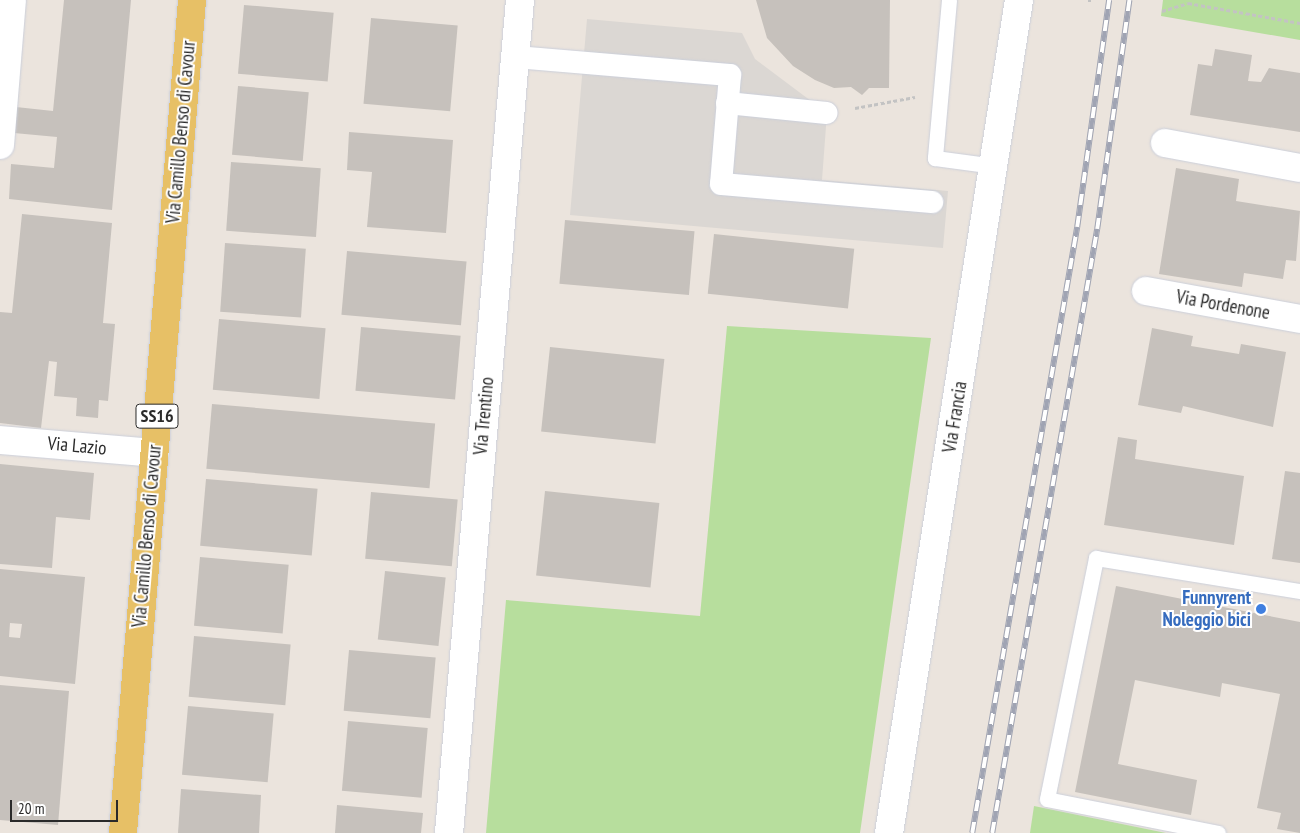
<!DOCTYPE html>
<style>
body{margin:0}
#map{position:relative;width:1300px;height:833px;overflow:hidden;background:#ebe4dd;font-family:"PT Sans Narrow",sans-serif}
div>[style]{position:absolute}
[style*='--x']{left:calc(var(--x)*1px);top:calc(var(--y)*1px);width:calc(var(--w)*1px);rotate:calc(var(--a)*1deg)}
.green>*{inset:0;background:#b7de9d}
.plaza>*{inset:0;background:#dbd7d3}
.building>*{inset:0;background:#c6c1bc;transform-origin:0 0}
.path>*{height:3px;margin-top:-1.5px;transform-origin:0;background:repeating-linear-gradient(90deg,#c3c3c3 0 4px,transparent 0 6.5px)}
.roads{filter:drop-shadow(0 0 1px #cbcfda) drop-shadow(0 0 1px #cbcfda)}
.service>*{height:15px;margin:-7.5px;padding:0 7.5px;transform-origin:7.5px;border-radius:7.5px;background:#fff}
.pedestrian>*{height:22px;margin:-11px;padding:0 11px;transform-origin:11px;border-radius:11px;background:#fff}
.minor>*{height:28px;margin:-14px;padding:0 14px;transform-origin:14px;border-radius:14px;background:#fff}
.primary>*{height:28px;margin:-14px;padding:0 14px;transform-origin:14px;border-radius:14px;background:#e7c066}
.rail>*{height:5.5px;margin-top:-2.75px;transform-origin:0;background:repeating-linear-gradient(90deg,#fff 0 11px,#a0a4b3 0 22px);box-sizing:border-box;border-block:1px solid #a0a4b3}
.dots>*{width:14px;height:14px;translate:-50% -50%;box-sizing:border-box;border:2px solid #fff;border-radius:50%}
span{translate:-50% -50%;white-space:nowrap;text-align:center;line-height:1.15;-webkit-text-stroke:4px #fff;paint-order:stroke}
.shield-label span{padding:1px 4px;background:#fff;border:1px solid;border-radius:4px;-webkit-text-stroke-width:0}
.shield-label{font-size:18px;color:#2a2a2a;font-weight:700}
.street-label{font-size:19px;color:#2a2a2a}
.shop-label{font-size:19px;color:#366cbe;font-weight:700}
.right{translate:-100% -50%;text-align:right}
.scale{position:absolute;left:10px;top:800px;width:108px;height:22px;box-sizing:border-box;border:2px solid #2a2a2a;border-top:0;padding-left:6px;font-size:15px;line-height:18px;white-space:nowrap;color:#2a2a2a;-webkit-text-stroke:4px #fff;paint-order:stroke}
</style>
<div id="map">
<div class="green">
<i style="clip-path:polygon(1163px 0,1300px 0,1300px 40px,1161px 16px)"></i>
<i style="clip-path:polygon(727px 326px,931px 338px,860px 833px,486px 833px,506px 600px,700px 616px)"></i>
<i style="clip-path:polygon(1034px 806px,1166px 833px,1030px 833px)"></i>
</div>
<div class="plaza">
<i style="clip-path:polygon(587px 19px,742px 33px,755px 59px,827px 113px,822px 180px,948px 191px,943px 248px,570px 215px)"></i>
</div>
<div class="building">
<i style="clip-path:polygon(64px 0,131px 0,112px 210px,9px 199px,11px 164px,54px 168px,57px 137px,14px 133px,16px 107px,53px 111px)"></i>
<i style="clip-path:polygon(756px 0,890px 0,889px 88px,869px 88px,862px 95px,851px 87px,834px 88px,815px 80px,793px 66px,767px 38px)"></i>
<i style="left:244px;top:5px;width:90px;height:69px;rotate:5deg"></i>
<i style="left:371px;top:18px;width:87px;height:86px;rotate:5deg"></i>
<i style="clip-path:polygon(1215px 49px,1252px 55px,1248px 81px,1261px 82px,1269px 68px,1300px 73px,1300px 132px,1190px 115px,1198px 64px,1212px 66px)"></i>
<i style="left:238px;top:86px;width:71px;height:69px;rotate:5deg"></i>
<i style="clip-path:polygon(349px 132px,453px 140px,446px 233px,367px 227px,372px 172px,347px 170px)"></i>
<i style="left:231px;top:162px;width:90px;height:69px;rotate:4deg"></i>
<i style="clip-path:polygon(1176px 168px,1239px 179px,1236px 201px,1300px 211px,1296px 261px,1286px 260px,1283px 279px,1244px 273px,1242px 287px,1159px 274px)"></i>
<i style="clip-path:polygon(22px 214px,112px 223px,103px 323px,115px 324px,108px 401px,99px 400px,98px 418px,76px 416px,77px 398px,54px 396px,57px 362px,49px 361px,41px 428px,0 423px,0 312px,12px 313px)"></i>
<i style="left:565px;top:220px;width:130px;height:64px;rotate:5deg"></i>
<i style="left:714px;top:234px;width:141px;height:60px;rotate:6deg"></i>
<i style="left:225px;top:243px;width:81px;height:69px;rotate:4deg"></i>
<i style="left:347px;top:251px;width:120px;height:64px;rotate:5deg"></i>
<i style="left:219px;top:319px;width:107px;height:71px;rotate:5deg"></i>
<i style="left:361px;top:327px;width:100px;height:64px;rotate:5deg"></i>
<i style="clip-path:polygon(1152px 328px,1193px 336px,1191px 346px,1239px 354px,1241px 344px,1286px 352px,1273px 427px,1183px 406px,1181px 413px,1138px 405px)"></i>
<i style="left:550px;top:347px;width:115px;height:85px;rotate:6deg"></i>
<i style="left:212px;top:404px;width:224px;height:65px;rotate:5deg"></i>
<i style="clip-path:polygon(1118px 437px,1137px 440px,1135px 459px,1244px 476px,1234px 545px,1104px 525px)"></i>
<i style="clip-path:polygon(0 464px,94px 473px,90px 520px,56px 517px,52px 568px,0 564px)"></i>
<i style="clip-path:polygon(1285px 471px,1300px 473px,1300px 563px,1272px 559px)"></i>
<i style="left:206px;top:479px;width:112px;height:67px;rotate:5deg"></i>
<i style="left:545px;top:491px;width:115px;height:85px;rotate:6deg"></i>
<i style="left:371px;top:492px;width:87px;height:67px;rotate:5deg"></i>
<i style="left:200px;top:557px;width:89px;height:69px;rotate:5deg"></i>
<i style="clip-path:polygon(evenodd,0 569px,85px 577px,75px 684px,0 676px,0 569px,10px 623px,22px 624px,20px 638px,9px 637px,10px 623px)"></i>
<i style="left:385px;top:571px;width:61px;height:69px;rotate:6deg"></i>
<i style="clip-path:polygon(1116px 586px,1300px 622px,1300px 833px,1277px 829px,1281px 813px,1257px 808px,1280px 694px,1222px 683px,1220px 697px,1135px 680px,1118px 764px,1197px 780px,1191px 815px,1075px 792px)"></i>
<i style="left:194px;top:636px;width:97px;height:61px;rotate:5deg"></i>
<i style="left:349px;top:650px;width:87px;height:61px;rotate:5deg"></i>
<i style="clip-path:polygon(0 685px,69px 691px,58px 825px,0 820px)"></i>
<i style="left:188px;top:706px;width:86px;height:69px;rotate:5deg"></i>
<i style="left:348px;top:721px;width:80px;height:70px;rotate:5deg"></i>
<i style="clip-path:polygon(181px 789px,261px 795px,259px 833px,178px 833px)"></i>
<i style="clip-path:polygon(337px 805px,423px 813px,421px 833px,335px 833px)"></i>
</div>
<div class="path">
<i style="--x:1088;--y:0;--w:3;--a:0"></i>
<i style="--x:1162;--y:11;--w:27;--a:-17"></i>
<i style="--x:1188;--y:3;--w:114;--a:10.1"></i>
<i style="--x:855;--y:108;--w:61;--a:-10.4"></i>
</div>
<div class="roads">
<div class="service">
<i style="--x:949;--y:0;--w:159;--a:95.1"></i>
<i style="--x:935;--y:158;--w:60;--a:7.7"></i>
<i style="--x:1218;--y:833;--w:174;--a:-168.8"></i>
<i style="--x:1047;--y:799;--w:246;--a:-78.5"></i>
<i style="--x:1096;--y:558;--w:207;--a:9.2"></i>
</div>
<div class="pedestrian">
<i style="--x:515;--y:57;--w:216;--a:4.8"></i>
<i style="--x:730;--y:75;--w:109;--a:94.7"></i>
<i style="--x:721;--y:184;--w:212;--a:4.9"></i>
<i style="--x:727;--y:103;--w:100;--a:5.7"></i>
</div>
<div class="minor">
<i style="--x:1165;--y:143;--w:137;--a:10.5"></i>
<i style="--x:0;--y:145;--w:145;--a:-85.3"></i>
<i style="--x:1146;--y:291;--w:157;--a:10.3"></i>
<i style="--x:0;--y:440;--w:155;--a:4.8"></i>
<i style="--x:449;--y:833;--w:836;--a:-85.13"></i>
<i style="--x:889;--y:833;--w:843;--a:-81.13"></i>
</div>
<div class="primary">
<i style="--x:123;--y:833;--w:836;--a:-85.26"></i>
</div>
</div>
<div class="rail">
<i style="--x:972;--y:833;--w:615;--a:-80.17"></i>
<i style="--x:1077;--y:227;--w:229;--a:-82"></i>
<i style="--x:992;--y:833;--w:613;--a:-80.14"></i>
<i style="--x:1097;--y:229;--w:231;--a:-82"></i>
</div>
<div class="dots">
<i style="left:1261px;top:609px;background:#3f7fe0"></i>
</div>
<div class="shield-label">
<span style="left:157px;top:416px">SS16</span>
</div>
<div class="street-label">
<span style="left:181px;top:132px;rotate:-85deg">Via Camillo Benso di Cavour</span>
<span style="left:1223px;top:305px;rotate:10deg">Via Pordenone</span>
<span style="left:484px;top:416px;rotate:-85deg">Via Trentino</span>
<span style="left:955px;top:417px;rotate:-81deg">Via Francia</span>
<span style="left:77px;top:446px;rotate:5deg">Via Lazio</span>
<span style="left:147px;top:536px;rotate:-85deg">Via Camillo Benso di Cavour</span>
</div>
<div class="shop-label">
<span class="right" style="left:1251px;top:609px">Funnyrent<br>Noleggio bici</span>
</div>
<div class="scale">20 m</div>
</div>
